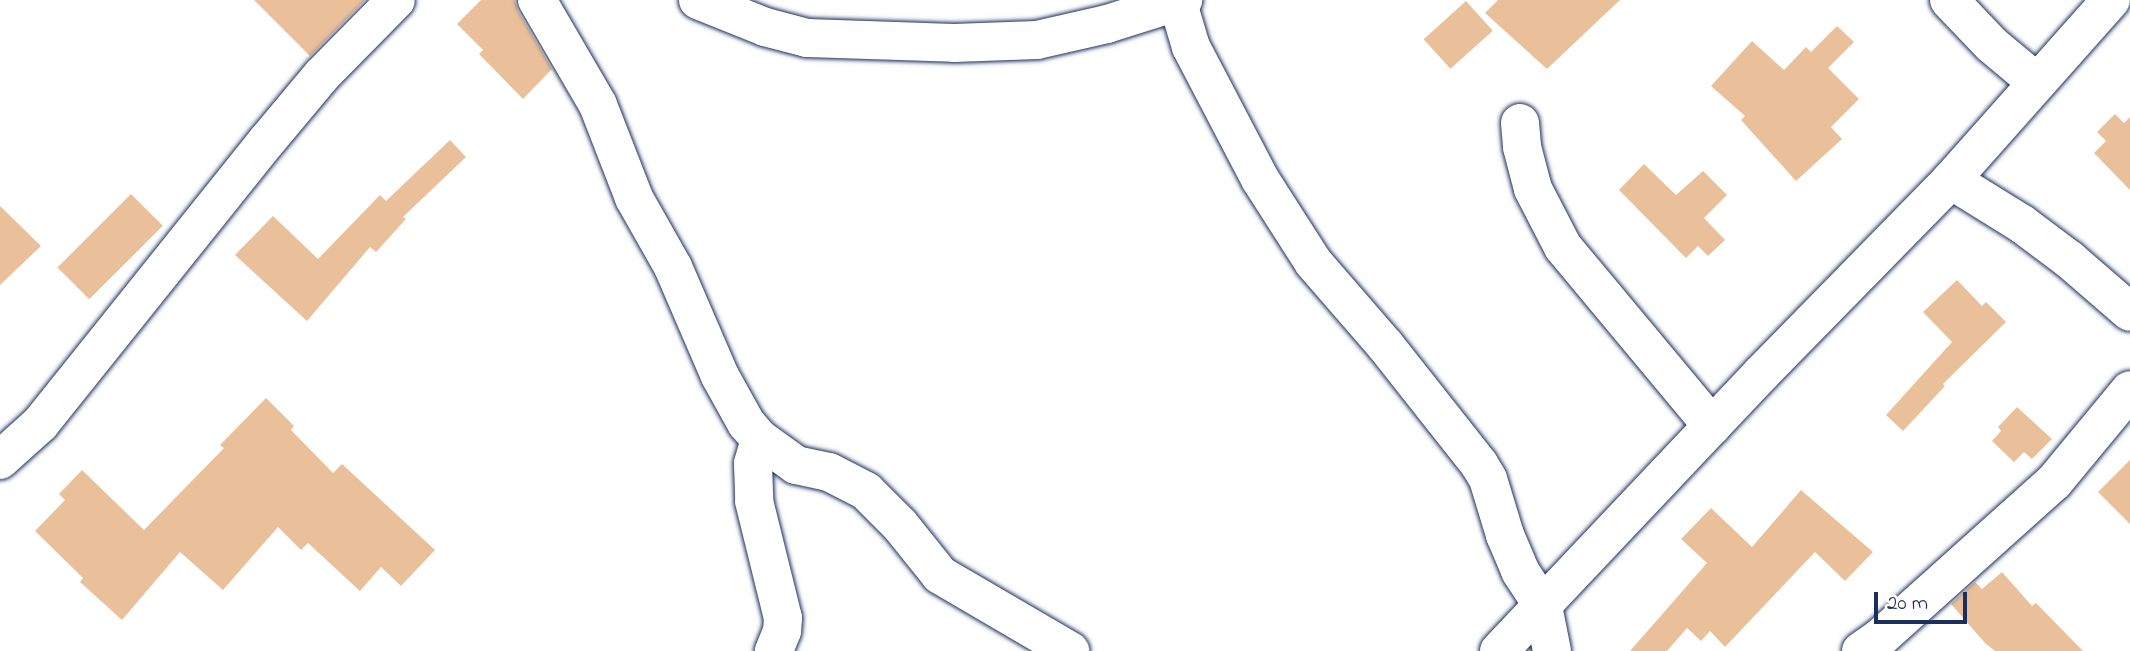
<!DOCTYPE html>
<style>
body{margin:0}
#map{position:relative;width:2130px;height:651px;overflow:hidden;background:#fff;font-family:"Indie Flower",sans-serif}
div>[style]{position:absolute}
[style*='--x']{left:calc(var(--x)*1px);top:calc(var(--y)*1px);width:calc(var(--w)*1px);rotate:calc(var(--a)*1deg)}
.building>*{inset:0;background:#e9c099;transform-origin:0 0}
.roads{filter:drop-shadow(0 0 2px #1b2f5e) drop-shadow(0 0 2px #1b2f5e)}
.minor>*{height:38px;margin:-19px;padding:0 19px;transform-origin:19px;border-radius:19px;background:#fff}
span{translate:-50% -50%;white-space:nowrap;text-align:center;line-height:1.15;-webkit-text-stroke:5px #fff;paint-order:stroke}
.scale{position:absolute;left:1874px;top:592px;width:93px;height:32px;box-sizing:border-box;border:4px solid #1b2f5e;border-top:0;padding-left:9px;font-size:21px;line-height:24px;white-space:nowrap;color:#1b2f5e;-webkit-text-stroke:5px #fff;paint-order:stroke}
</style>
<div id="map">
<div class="building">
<i style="clip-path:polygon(254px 0,365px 0,310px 56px)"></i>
<i style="clip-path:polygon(481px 0,515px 0,518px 11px,552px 69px,523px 99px,479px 54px,483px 50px,457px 24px)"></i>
<i style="clip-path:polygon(1498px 0,1620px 0,1547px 69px,1485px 13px)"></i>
<i style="left:1466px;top:1px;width:40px;height:57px;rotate:48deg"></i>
<i style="clip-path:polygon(1837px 26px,1854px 42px,1828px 68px,1859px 99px,1831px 127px,1842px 139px,1796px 181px,1741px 120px,1745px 116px,1711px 86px,1752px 41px,1784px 70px,1806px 47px,1811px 52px)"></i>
<i style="clip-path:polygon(2115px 114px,2124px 123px,2130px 117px,2130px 190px,2094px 153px,2106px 141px,2097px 132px)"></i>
<i style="clip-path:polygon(450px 140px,466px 157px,403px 217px,406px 219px,376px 252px,370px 247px,307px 321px,235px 255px,273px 216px,318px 259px,380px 195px,386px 201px)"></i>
<i style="clip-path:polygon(1644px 164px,1676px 195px,1703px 171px,1727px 195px,1704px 218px,1725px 240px,1708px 256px,1698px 246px,1686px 258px,1619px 190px)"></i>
<i style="left:131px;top:194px;width:45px;height:104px;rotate:45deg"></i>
<i style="clip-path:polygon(0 206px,41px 246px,0 285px)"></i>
<i style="clip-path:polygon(1957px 280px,1982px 306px,1986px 302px,2006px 322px,1943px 384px,1945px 386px,1903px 431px,1886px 415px,1952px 342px,1923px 312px)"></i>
<i style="clip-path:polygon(266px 398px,294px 426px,291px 430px,333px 473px,342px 464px,435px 550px,401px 586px,381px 567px,360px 591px,308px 543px,301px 550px,278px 527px,223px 590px,180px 552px,122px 620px,80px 582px,83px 578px,35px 531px,65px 500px,59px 494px,82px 470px,144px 530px,224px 448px,220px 445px)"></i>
<i style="clip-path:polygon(2017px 407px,2052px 439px,2032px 459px,2024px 452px,2014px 462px,1992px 441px,2001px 431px,1998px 427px)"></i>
<i style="clip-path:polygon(2130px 460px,2130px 524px,2098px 492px)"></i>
<i style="clip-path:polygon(1801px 490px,1873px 552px,1845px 581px,1815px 552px,1725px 647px,1710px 631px,1701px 641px,1687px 628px,1667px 651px,1630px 651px,1707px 563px,1681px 539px,1711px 508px,1752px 547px)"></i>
<i style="clip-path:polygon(2002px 572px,2032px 606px,2036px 603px,2083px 651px,1995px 651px,1985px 643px,1951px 604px,1975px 582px,1982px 589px)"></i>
</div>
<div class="roads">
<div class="minor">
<i style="--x:537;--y:0;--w:121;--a:59.8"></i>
<i style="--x:598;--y:105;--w:100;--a:68.8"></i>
<i style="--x:634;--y:198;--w:79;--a:60.5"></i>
<i style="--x:673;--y:267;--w:119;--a:66.7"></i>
<i style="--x:720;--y:376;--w:54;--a:61"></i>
<i style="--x:746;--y:423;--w:21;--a:49"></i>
<i style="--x:760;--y:439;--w:44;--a:35.8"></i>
<i style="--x:796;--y:465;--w:34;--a:12"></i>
<i style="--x:829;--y:472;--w:42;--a:27.2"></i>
<i style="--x:866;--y:491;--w:48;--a:45"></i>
<i style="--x:900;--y:525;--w:64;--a:51.3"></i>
<i style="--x:940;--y:575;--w:151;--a:30.3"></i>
<i style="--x:698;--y:0;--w:72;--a:21.9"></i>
<i style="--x:765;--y:27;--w:43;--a:14.7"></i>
<i style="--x:807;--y:38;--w:147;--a:1.9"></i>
<i style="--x:954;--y:43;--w:83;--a:-2.1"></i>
<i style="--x:1037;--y:40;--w:72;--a:-12.9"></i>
<i style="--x:1107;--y:24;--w:80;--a:-17.5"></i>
<i style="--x:1177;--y:0;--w:49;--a:73.4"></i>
<i style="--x:1191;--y:47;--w:149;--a:62.4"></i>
<i style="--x:1260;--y:179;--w:98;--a:57.4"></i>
<i style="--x:1313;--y:262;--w:110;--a:49.1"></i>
<i style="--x:1385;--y:345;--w:152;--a:51.7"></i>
<i style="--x:1479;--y:464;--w:17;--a:59"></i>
<i style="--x:1488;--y:479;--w:59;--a:73.1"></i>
<i style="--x:1505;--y:535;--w:39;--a:67"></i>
<i style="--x:1520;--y:571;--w:42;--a:56.7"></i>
<i style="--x:1543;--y:606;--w:46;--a:78.7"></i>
<i style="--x:1949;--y:0;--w:62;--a:46.3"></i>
<i style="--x:1992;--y:45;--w:56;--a:39.9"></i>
<i style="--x:1520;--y:123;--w:24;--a:85"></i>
<i style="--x:1522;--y:147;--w:43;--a:75.3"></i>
<i style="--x:1533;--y:189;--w:65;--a:62.7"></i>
<i style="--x:1563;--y:247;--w:233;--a:50.2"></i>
<i style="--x:1951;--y:180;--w:84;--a:31.8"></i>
<i style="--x:2022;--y:224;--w:60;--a:36.9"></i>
<i style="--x:2070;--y:260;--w:79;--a:40.9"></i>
<i style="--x:760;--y:439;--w:26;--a:106"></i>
<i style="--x:753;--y:464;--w:37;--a:88"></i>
<i style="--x:754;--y:501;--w:121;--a:76.1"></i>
<i style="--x:783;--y:618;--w:13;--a:94"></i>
<i style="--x:782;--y:631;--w:22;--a:112"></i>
<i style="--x:0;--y:460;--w:54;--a:-42"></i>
<i style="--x:40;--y:424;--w:361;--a:-51.3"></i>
<i style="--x:266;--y:142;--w:87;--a:-50.1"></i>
<i style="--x:322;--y:75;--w:105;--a:-45.4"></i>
<i style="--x:1499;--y:651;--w:383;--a:-46.6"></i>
<i style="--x:1762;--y:373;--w:270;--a:-45.6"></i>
<i style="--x:1951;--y:180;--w:241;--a:-48.4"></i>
<i style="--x:1861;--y:651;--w:24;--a:-35"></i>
<i style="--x:1881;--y:637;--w:232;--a:-41.9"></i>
<i style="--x:2054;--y:482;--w:119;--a:-50.4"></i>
</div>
</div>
<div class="scale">20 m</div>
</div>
